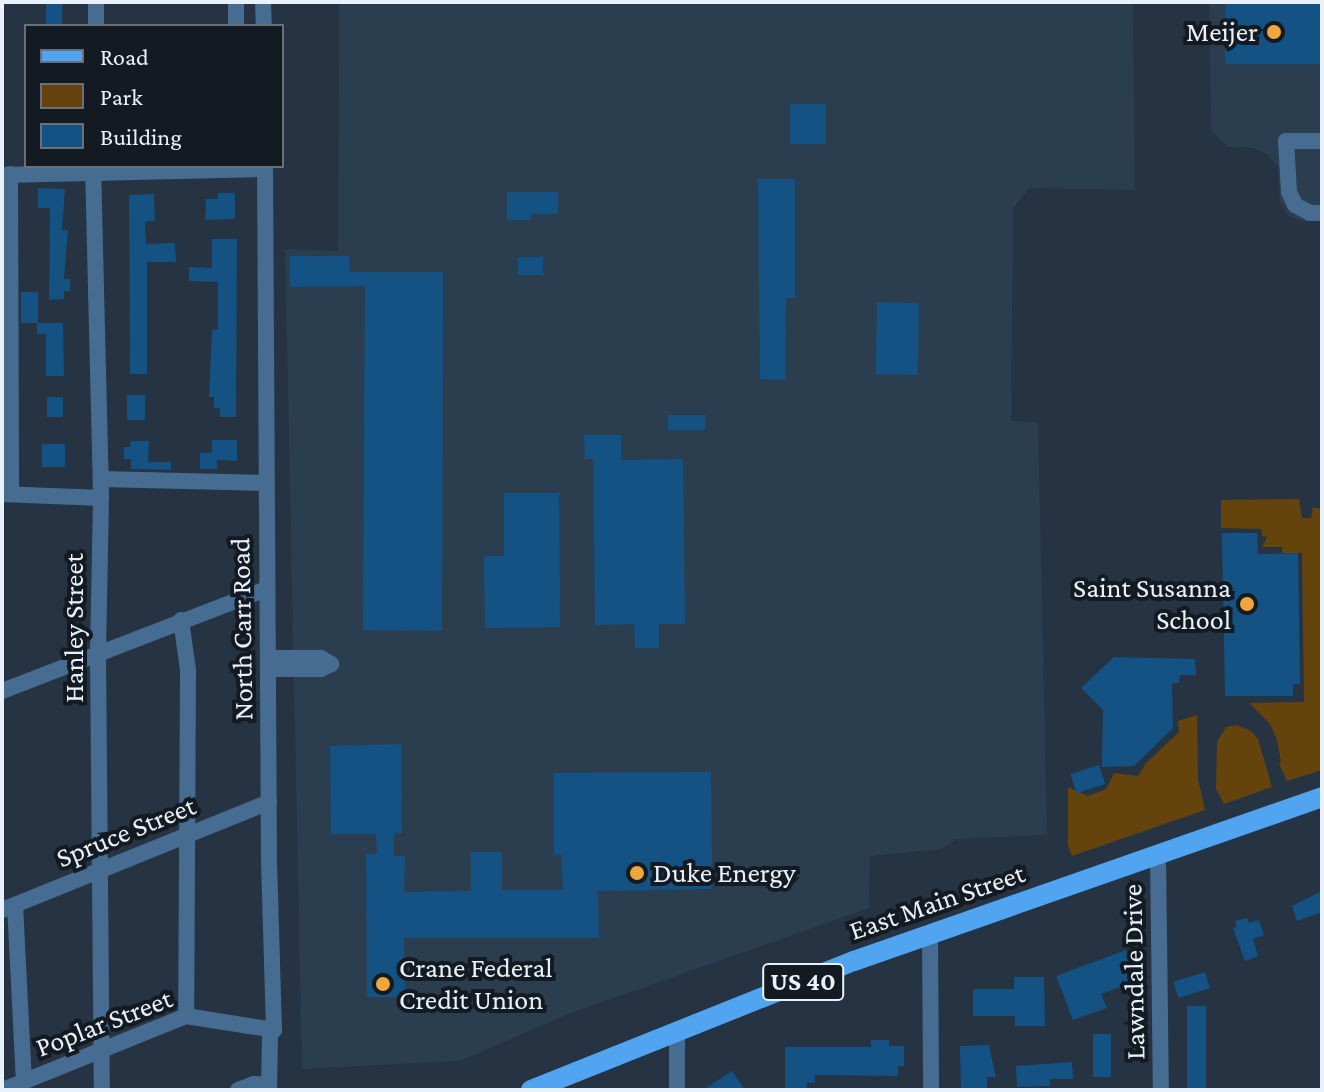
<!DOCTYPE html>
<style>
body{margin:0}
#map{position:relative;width:1324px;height:1092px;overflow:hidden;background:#253342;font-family:"Crimson Pro",serif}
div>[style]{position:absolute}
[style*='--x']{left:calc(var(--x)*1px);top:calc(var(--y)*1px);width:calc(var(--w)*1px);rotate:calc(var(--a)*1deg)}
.built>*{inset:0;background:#2a3e50}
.green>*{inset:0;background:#65430d}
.building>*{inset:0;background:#155284;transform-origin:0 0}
.minor>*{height:16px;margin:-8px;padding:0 8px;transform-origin:8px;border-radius:8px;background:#466d91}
.major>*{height:20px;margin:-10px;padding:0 10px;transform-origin:10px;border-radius:10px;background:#51a5f0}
.dots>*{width:22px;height:22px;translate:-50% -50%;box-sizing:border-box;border:4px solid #141a21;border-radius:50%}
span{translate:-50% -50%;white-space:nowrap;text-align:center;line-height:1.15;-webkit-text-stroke:8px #141a21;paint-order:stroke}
.shield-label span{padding:2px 6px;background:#141a21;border:2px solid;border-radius:6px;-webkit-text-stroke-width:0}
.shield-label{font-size:26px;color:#e9f2fc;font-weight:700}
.poi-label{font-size:28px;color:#e9f2fc}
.right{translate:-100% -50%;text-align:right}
.left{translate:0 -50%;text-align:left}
.street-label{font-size:28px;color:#e9f2fc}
.frame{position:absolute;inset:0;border:4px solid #e9f2fc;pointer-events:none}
.legend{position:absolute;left:24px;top:24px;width:260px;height:144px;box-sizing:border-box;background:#141a21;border:2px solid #697079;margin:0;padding:10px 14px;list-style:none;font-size:24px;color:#e9f2fc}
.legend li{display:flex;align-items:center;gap:16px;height:40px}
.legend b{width:40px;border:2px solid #697079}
</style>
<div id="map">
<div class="built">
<i style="clip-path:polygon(339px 2px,1133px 2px,1135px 190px,1029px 188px,1013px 209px,1011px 421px,1038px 422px,1047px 835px,957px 839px,942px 849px,870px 856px,869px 908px,568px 1014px,460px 1061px,302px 1069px,285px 249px,338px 251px)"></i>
<i style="clip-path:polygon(1209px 2px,1322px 2px,1322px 221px,1301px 221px,1288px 216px,1280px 203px,1278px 167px,1268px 154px,1254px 148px,1228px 147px,1211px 130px)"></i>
</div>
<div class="green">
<i style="clip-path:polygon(1299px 499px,1302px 518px,1311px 518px,1313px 507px,1322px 509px,1322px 770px,1287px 781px,1279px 764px,1281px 762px,1277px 740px,1270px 724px,1249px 703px,1304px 702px,1302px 553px,1282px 553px,1282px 547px,1262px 547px,1267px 537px,1262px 536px,1262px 529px,1221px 528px,1221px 500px)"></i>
<i style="clip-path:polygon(1197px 715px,1198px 779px,1205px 810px,1072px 856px,1068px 846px,1068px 787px,1088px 796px,1106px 789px,1114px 773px,1138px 776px,1146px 763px,1179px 732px,1178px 721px)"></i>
<i style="clip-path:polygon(1236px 725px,1251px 731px,1258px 739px,1272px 787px,1224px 804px,1216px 789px,1217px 742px,1226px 727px)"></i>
</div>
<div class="building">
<i style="left:46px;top:2px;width:16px;height:24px"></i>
<i style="left:1225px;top:2px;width:97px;height:62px"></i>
<i style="left:790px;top:104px;width:36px;height:40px"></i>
<i style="clip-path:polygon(758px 179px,795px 179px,795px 298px,786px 298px,785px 380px,760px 379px)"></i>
<i style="clip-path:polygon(38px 188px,65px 189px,62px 230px,68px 230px,64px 279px,70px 279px,70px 291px,64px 291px,64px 299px,49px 300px,50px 208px,38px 208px)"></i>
<i style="clip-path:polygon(507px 192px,558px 192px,558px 214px,531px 214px,531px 220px,507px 220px)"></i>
<i style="clip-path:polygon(218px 193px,235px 193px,235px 219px,205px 220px,206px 199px,218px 199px)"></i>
<i style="clip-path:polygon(154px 194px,155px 220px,145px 222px,146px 244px,175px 243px,176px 262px,147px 262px,147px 374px,130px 374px,129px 195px)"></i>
<i style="clip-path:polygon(212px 239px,237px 239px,236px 417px,220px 417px,220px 408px,214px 408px,214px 397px,209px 397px,212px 330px,218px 330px,218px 282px,189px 281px,189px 267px,212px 268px)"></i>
<i style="clip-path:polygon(290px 256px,349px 256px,350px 272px,443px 272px,442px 631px,363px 630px,365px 286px,290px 287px)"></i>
<i style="left:543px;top:257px;width:18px;height:25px;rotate:90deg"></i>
<i style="left:21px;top:292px;width:17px;height:31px"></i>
<i style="left:919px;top:303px;width:72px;height:42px;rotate:91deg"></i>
<i style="clip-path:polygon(37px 323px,63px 323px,64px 376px,46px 376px,46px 334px,37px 334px)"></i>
<i style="left:145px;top:395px;width:25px;height:18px;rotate:90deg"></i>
<i style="left:47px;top:397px;width:16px;height:20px"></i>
<i style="left:668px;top:415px;width:37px;height:15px"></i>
<i style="clip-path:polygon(584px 435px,621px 435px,621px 460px,683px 459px,685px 624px,659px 624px,659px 648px,635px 648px,634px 624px,595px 625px,593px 459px,585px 459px)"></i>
<i style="clip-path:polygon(212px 440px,237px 440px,237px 461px,217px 460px,217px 469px,200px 469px,200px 453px,212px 453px)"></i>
<i style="clip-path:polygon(131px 441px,149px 441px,148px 462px,171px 462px,171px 470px,131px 469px,131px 459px,124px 459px,124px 447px,130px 447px)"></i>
<i style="left:42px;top:444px;width:23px;height:23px"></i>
<i style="clip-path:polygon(504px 493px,559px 493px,560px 627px,485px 628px,484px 556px,504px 556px)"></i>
<i style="clip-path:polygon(1222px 533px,1257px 533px,1258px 554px,1298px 553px,1300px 684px,1293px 684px,1293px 696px,1225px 696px)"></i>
<i style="clip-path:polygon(1114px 657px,1195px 659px,1196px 675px,1180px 675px,1179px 683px,1172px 683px,1173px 728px,1134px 766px,1102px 767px,1103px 710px,1081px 688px)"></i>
<i style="clip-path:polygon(401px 744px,402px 833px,394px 834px,394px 856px,405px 856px,404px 892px,471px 891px,471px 852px,502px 852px,502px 890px,563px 890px,561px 854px,554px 855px,554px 773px,711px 772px,712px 889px,598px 891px,599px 938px,404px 938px,405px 997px,367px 997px,366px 854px,377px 854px,376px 834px,331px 834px,330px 746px)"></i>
<i style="left:1099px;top:765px;width:20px;height:30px;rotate:72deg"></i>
<i style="clip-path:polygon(1322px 891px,1322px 912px,1297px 921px,1292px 906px)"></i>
<i style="clip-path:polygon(1247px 918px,1249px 923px,1259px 920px,1264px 935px,1253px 939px,1258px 956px,1245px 961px,1233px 928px,1237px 927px,1235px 921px)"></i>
<i style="clip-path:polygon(1126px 950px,1137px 981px,1101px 994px,1107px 1008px,1073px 1020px,1056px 976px)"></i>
<i style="left:1205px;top:972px;width:17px;height:33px;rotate:73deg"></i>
<i style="clip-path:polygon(1014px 977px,1044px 977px,1045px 1026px,1015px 1026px,1015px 1016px,973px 1016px,973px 989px,1014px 989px)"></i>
<i style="left:1187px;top:1006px;width:19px;height:84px"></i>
<i style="left:1093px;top:1034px;width:18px;height:43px"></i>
<i style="clip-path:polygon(871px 1040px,889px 1040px,889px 1046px,904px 1046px,904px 1066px,898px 1066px,898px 1076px,815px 1075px,815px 1083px,807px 1083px,807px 1089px,785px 1089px,785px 1047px,871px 1047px)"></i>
<i style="clip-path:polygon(989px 1045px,996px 1077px,987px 1077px,987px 1090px,961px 1090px,960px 1046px)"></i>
<i style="clip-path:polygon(1072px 1062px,1073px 1079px,1050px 1079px,1050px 1086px,1017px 1087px,1016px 1066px)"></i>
<i style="clip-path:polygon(732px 1071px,745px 1090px,703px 1090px)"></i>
</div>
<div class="minor">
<i style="--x:263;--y:2;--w:24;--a:88"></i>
<i style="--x:96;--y:26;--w:24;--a:-90"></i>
<i style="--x:236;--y:26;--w:24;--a:-90"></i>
<i style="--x:1322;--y:141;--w:36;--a:180"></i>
<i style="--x:1286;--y:141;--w:51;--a:86.6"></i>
<i style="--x:1289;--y:192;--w:14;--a:65"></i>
<i style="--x:1295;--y:205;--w:17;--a:28"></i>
<i style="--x:1310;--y:213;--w:12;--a:0"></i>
<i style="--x:93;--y:166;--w:332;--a:88.6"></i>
<i style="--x:101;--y:498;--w:155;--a:91.1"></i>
<i style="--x:98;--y:653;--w:437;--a:89.5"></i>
<i style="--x:265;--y:166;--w:695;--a:89.67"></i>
<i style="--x:269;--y:861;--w:169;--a:88.3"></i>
<i style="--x:274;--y:1030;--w:6;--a:135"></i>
<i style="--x:270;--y:1034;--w:56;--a:91"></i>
<i style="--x:10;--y:174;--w:320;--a:89.8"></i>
<i style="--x:2;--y:175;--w:263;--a:-1.3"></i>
<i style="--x:101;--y:479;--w:165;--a:1.4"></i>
<i style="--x:2;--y:494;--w:99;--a:2.3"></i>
<i style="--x:181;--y:620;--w:50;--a:82"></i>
<i style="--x:188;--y:670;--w:346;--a:90.3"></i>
<i style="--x:269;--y:658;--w:52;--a:0"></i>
<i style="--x:321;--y:658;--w:12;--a:31"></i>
<i style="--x:331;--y:664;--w:11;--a:153"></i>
<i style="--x:321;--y:669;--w:52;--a:180"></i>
<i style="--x:2;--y:691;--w:284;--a:-21.1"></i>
<i style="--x:1158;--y:854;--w:236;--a:89.3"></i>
<i style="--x:15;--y:905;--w:176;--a:87.1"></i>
<i style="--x:2;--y:910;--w:288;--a:-22"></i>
<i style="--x:930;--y:935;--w:155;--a:89.6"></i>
<i style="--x:677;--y:1032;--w:58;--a:90"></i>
<i style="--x:3;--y:1090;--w:197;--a:-22"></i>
<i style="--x:186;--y:1016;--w:89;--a:9"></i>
<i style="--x:238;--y:1090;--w:17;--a:-21"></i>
<i style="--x:254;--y:1084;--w:15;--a:4"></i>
</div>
<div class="major">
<i style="--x:531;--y:1090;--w:348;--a:-21.8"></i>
<i style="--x:854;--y:961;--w:496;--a:-19.3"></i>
</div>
<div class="dots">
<i style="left:1274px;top:32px;background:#efa73d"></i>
<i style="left:1247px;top:604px;background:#efa73d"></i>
<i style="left:637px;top:873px;background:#efa73d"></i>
<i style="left:383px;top:984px;background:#efa73d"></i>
</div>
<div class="shield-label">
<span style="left:803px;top:982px">US 40</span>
</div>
<div class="poi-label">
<span class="right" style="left:1258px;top:32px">Meijer</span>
<span class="right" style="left:1231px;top:604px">Saint Susanna<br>School</span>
<span class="left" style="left:653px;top:873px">Duke Energy</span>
<span class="left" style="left:399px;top:984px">Crane Federal<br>Credit Union</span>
</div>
<div class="street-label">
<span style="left:74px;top:628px;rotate:-90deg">Hanley Street</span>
<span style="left:242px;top:629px;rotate:-91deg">North Carr Road</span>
<span style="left:126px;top:832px;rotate:-22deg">Spruce Street</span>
<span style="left:937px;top:902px;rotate:-19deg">East Main Street</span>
<span style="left:1134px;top:972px;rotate:-91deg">Lawndale Drive</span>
<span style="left:104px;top:1023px;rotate:-21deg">Poplar Street</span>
</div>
<div class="frame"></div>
<ul class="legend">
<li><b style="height:10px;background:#51a5f0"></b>Road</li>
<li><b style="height:22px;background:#65430d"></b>Park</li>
<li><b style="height:22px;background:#155284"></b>Building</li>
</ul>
</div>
